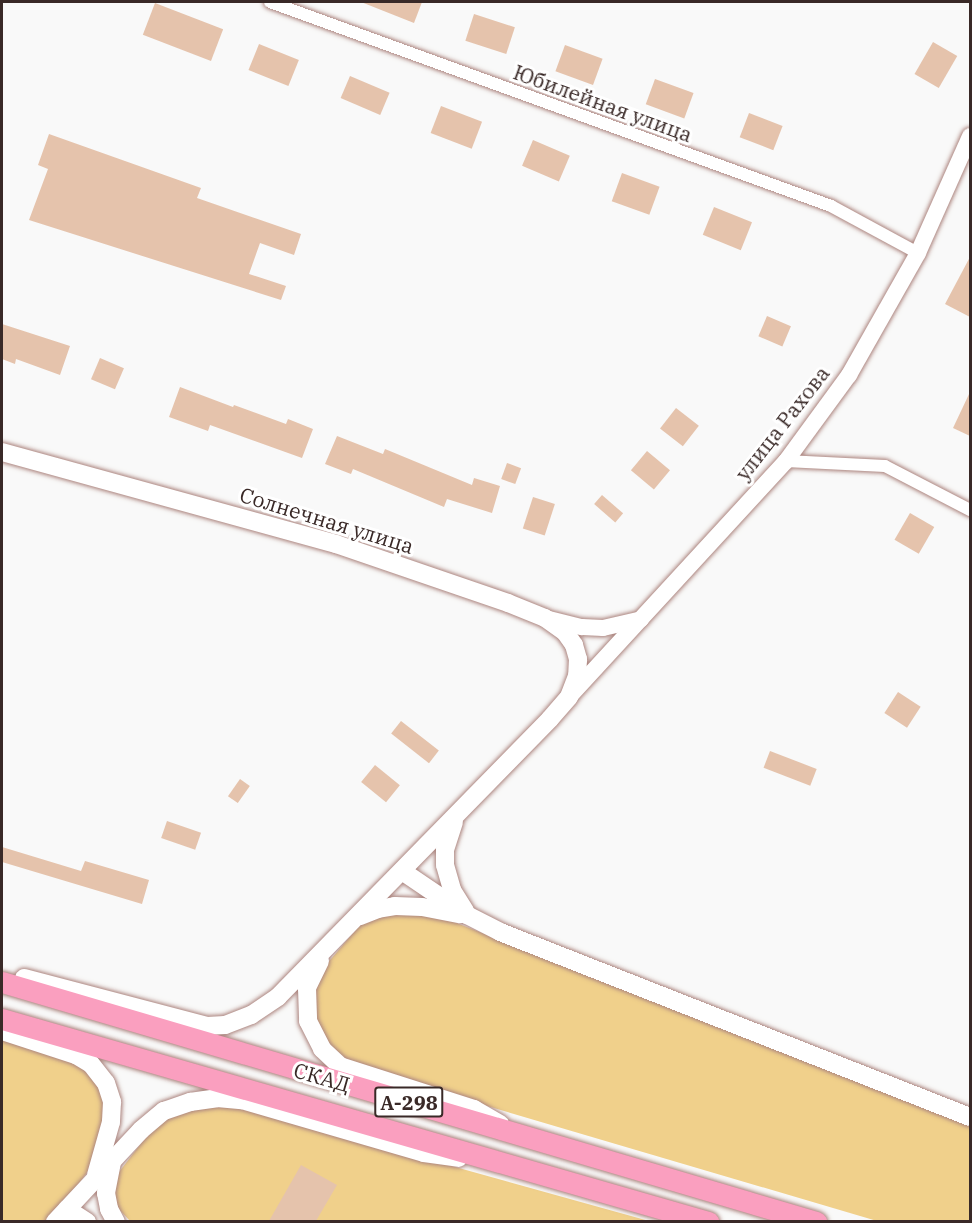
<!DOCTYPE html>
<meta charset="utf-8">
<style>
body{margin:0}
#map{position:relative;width:972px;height:1223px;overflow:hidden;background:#f9f9f9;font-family:"IBM Plex Serif",serif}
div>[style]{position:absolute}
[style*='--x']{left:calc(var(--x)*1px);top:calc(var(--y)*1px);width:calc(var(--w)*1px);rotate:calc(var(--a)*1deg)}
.green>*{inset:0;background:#f0d08b}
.building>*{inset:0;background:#e5c3ac;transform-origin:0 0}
.roads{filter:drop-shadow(0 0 2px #ac857f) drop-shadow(0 0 2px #ac857f)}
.minor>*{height:12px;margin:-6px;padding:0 6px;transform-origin:6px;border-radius:6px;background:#fff}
.tertiary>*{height:16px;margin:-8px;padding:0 8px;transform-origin:8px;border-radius:8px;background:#fff}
.secondary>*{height:18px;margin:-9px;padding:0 9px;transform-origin:9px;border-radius:9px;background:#fff}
.trunk>*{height:21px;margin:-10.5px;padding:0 10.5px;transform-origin:10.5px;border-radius:10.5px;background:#fa9fbf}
span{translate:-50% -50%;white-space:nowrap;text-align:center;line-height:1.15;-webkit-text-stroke:6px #fff;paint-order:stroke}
.shield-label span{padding:2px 4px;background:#fff;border:2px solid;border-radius:4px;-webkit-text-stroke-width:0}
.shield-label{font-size:20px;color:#392927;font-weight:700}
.street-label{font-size:21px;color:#392927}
.frame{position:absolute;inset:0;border:3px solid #392927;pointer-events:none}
</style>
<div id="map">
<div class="green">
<i style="clip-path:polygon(396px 911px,444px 918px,970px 1125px,970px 1221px,877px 1221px,355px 1067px,327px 1045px,311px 1005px,319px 973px,360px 925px)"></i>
<i style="clip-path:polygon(2px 1039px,73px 1061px,89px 1070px,99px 1083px,107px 1115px,88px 1171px,63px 1205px,46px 1221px,2px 1221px)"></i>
<i style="clip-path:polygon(214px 1105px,247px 1109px,649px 1221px,130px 1221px,116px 1206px,114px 1190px,119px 1172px,146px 1137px,166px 1119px,188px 1109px)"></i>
</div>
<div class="building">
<i style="clip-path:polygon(361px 2px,422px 2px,414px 23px)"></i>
<i style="left:155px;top:3px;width:73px;height:34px;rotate:21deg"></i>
<i style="left:474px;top:14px;width:43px;height:28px;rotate:18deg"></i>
<i style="left:933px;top:42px;width:28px;height:37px;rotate:30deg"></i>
<i style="left:259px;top:44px;width:43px;height:28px;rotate:22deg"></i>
<i style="left:565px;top:45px;width:40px;height:28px;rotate:20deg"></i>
<i style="left:350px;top:76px;width:43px;height:24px;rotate:23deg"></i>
<i style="left:655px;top:79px;width:41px;height:27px;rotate:20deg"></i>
<i style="left:441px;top:106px;width:44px;height:29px;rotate:21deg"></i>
<i style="left:749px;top:113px;width:36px;height:26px;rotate:21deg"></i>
<i style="clip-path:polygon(49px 134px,201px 188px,197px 198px,301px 234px,294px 255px,260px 243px,249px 274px,286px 286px,281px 300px,29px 220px,48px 169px,38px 165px)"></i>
<i style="left:533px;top:140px;width:40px;height:28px;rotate:23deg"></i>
<i style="left:622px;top:173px;width:40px;height:30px;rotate:20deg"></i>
<i style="left:714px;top:207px;width:41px;height:30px;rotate:22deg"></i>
<i style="clip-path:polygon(970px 257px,970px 317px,945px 304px)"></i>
<i style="left:767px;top:316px;width:26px;height:22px;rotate:23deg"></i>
<i style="clip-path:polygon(2px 324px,70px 346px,60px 375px,16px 359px,15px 364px,2px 359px)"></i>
<i style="left:100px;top:358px;width:26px;height:23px;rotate:23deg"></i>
<i style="clip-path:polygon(180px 387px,233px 407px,234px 405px,286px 424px,288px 419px,313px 429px,302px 458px,210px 425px,208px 431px,169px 417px)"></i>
<i style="clip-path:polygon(970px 392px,970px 436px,953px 428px)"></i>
<i style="left:676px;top:408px;width:29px;height:26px;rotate:38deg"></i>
<i style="clip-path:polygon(337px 436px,383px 454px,385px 449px,472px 485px,474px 478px,500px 486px,492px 513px,447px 499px,444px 507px,353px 469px,351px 474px,325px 464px)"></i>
<i style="left:647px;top:451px;width:30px;height:25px;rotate:40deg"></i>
<i style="left:507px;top:463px;width:15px;height:17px;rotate:20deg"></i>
<i style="left:602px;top:495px;width:28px;height:12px;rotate:41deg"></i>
<i style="left:533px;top:497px;width:23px;height:33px;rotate:18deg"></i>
<i style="left:910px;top:513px;width:28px;height:31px;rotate:30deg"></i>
<i style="left:898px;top:692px;width:27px;height:25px;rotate:33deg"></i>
<i style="left:401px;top:721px;width:48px;height:16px;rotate:38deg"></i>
<i style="left:770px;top:751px;width:50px;height:18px;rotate:21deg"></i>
<i style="left:375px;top:765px;width:32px;height:22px;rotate:39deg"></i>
<i style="left:240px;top:779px;width:12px;height:21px;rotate:35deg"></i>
<i style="left:167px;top:821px;width:36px;height:18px;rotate:19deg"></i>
<i style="clip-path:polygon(2px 847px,81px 871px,85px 861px,149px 880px,142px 904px,2px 862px)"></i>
<i style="clip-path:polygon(301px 1165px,337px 1185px,316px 1221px,269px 1221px)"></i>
</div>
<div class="roads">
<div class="minor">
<i style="--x:270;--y:2;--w:597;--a:19.98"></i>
<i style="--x:831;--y:206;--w:99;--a:28.4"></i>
<i style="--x:786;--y:461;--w:99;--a:2.9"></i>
<i style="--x:885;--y:466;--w:96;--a:27.4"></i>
</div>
<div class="tertiary">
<i style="--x:549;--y:619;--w:34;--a:14"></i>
<i style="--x:582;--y:627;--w:21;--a:3"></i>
<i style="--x:603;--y:628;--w:39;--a:-13"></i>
<i style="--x:569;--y:697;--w:321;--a:-47.4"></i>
<i style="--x:786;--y:461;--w:107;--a:-53.8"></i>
<i style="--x:849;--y:375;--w:140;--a:-60.5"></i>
<i style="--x:918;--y:253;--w:128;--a:-66"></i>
</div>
<div class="secondary">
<i style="--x:2;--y:452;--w:346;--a:15.4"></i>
<i style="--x:336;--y:544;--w:182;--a:18.9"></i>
<i style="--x:508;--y:603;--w:40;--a:22"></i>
<i style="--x:545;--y:618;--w:24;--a:35"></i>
<i style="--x:565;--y:632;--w:16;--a:55"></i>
<i style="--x:574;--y:645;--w:15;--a:74"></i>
<i style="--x:578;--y:659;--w:17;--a:93"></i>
<i style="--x:577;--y:676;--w:22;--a:111"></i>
<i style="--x:569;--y:697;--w:29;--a:131"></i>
<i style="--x:550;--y:719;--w:389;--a:134.4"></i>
<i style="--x:278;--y:997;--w:32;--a:146"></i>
<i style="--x:251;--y:1015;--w:28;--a:159"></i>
<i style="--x:225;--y:1025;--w:18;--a:177"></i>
<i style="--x:207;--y:1026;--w:189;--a:-165.3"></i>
<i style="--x:454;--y:822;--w:28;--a:108"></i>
<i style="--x:445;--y:849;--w:16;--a:90"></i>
<i style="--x:445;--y:865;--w:26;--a:74"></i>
<i style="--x:452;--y:890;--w:25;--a:58"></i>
<i style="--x:402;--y:871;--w:78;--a:34.1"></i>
<i style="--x:467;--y:915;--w:37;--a:27"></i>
<i style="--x:500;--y:932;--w:505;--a:21.49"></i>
<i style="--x:360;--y:916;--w:19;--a:-21"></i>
<i style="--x:378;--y:909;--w:17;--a:-10"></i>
<i style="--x:395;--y:906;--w:27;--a:2"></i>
<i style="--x:422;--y:907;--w:38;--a:11"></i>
<i style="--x:320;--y:961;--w:30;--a:116"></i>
<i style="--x:307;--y:988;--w:33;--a:88"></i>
<i style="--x:308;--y:1021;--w:31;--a:63"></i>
<i style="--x:322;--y:1049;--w:25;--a:43"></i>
<i style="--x:340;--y:1066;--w:141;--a:17.8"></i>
<i style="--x:474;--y:1109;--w:30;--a:30"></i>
<i style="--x:2;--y:1031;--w:78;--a:18"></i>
<i style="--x:76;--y:1055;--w:17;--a:31"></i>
<i style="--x:91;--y:1064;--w:24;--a:52"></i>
<i style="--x:106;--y:1083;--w:20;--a:72"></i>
<i style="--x:112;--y:1102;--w:20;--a:93"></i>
<i style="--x:111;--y:1122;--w:55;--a:105.8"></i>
<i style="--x:112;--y:1162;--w:32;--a:101"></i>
<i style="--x:106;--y:1193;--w:16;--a:79"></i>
<i style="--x:109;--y:1209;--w:15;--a:62"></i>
<i style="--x:67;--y:1209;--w:24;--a:33"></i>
<i style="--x:55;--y:1222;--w:126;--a:-46.9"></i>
<i style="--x:141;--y:1130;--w:30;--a:-40"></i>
<i style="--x:164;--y:1111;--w:28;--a:-19"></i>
<i style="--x:190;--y:1102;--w:27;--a:-8"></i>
<i style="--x:217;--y:1098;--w:25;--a:5"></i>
<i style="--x:242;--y:1100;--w:190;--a:16.2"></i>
<i style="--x:424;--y:1153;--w:35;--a:8"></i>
</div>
<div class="trunk">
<i style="--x:2;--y:982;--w:849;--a:16.43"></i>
<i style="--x:2;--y:1019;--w:735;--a:16.04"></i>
</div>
</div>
<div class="shield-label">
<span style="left:409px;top:1102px">А-298</span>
</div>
<div class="street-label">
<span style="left:603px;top:103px;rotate:20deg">Юбилейная улица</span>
<span style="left:782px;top:423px;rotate:-52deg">улица Рахова</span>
<span style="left:327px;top:520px;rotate:17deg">Солнечная улица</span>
<span style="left:322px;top:1077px;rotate:16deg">СКАД</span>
</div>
<div class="frame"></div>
</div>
